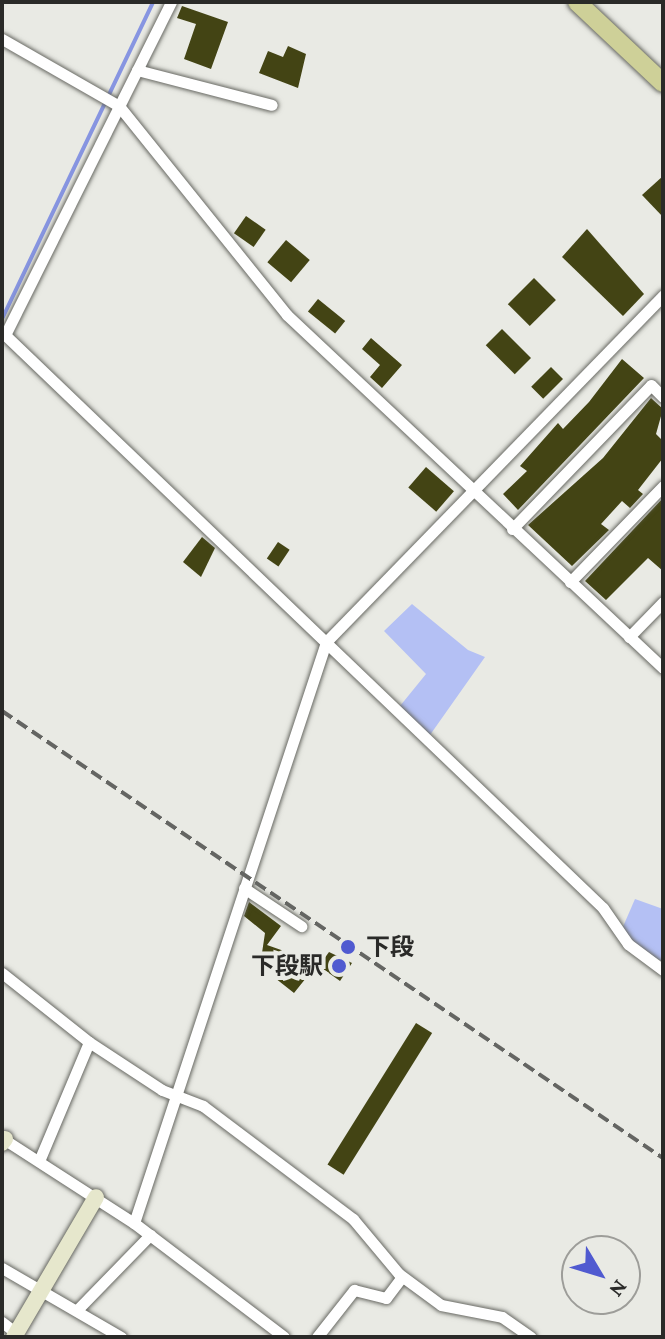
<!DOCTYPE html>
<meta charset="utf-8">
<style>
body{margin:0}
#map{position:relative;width:665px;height:1339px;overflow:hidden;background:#e9eae4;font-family:"Crimson Pro","Noto Sans JP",serif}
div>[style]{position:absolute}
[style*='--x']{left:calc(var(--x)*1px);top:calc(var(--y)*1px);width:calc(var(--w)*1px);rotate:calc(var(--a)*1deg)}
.green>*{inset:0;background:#b4c0f4}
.stream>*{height:4px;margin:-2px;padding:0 2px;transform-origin:2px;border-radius:2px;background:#8795e1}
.building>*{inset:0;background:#434414;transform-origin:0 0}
.roads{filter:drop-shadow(0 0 2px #686963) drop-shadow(0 0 2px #686963)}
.street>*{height:11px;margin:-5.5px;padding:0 5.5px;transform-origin:5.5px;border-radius:5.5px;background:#fff}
.secondary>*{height:16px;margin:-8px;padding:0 8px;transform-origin:8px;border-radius:8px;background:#e6e7cc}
.primary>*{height:18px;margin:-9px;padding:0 9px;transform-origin:9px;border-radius:9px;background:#ced098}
.rail>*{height:4px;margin-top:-2px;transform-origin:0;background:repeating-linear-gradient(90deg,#646562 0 12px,transparent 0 18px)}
.dots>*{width:22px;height:22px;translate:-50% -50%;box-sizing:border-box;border:4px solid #e9eae4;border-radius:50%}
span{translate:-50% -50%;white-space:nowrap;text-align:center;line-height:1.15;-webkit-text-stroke:8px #e9eae4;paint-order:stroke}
.poi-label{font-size:24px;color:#2a2a28;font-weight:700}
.left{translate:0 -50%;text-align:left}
.right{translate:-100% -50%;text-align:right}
.frame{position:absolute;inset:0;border:4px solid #2a2a28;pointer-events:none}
.north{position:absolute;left:561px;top:1235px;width:80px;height:80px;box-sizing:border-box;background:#e9eae4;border:2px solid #9d9d99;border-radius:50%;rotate:128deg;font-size:22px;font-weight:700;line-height:32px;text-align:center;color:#2a2a28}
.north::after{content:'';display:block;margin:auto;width:28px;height:36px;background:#505ad0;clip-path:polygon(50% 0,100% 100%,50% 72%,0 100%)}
</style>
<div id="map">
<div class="green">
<i style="clip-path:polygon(412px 604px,468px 650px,485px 657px,430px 735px,400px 706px,426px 674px,384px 631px)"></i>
<i style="clip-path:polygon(635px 899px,663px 909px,663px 962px,634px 946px,622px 929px)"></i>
</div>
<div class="stream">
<i style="--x:2;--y:319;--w:351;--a:-64.5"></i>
</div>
<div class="building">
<i style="clip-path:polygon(182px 6px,228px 22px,211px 69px,184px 59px,196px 24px,177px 18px)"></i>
<i style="clip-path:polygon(288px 46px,306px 54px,298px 88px,259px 73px,268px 51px,283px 57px)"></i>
<i style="clip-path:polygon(663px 176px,663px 217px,642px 195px)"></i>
<i style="left:246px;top:216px;width:24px;height:21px;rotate:35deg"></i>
<i style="clip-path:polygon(587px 229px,644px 294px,623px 316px,562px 257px)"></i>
<i style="left:286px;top:240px;width:31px;height:29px;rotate:40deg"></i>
<i style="left:534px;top:278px;width:31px;height:37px;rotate:45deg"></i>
<i style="left:318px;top:299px;width:35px;height:16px;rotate:39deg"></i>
<i style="left:502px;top:329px;width:41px;height:23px;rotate:45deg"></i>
<i style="clip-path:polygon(371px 338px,402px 365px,382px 388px,370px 377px,380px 365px,362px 349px)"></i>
<i style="clip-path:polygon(622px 359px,644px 378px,518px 510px,503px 494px,527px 471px,520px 466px,558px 423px,563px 429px,589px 402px)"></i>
<i style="left:551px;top:367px;width:17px;height:28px;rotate:45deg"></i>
<i style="clip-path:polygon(651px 398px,663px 409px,656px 434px,663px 441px,663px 458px,638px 490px,643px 494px,630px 508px,622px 501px,601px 524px,609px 530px,572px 566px,528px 525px,603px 458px)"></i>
<i style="left:426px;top:467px;width:37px;height:27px;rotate:41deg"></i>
<i style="clip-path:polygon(663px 498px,663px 571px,648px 558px,606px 600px,585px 581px)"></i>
<i style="clip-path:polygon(202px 537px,215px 548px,201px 577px,183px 562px)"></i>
<i style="left:278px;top:542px;width:14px;height:20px;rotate:34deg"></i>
<i style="clip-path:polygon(249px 902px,281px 926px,267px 945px,318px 963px,294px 993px,275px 978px,281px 970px,260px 966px,265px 933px,244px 916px)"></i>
<i style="clip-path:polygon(329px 952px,352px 963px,340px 981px,319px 966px)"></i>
<i style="left:416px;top:1023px;width:19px;height:167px;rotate:32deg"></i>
</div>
<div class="roads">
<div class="street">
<i style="--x:2;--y:39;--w:135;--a:29.8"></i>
<i style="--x:119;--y:106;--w:268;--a:51.2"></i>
<i style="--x:287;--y:315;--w:516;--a:43.19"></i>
<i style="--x:137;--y:70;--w:139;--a:14.5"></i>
<i style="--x:2;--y:332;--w:832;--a:43.78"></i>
<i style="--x:603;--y:908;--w:44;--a:55.2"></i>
<i style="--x:628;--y:944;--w:44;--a:36.6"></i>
<i style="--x:5;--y:335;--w:372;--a:-63.5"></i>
<i style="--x:512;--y:529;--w:200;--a:-46"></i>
<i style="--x:651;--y:385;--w:17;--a:45"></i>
<i style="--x:570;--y:582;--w:134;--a:-45.9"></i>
<i style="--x:629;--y:637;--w:49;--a:-45.8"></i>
<i style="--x:244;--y:888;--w:69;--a:33.7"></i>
<i style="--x:2;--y:973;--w:111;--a:38.4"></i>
<i style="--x:89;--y:1042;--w:87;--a:33.3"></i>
<i style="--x:162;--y:1090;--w:44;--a:21.3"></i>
<i style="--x:203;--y:1106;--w:188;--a:37"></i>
<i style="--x:353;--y:1219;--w:72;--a:50.1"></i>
<i style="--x:399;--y:1274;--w:52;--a:36.4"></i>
<i style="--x:441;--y:1305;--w:62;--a:11.1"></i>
<i style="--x:502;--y:1317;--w:35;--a:35"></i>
<i style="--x:2;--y:1138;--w:157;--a:32.8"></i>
<i style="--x:134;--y:1223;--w:188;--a:37.2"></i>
<i style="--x:39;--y:1161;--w:129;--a:-67.2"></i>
<i style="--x:134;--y:1223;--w:612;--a:-71.71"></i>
<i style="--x:326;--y:642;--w:484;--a:-45.8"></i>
<i style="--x:2;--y:1268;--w:138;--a:30.1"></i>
<i style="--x:77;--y:1310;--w:105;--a:-45.8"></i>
<i style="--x:2;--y:1322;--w:18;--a:38"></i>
<i style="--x:317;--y:1337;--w:60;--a:-51.8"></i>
<i style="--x:354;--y:1290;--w:33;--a:14"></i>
<i style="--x:386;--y:1298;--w:26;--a:-53"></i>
</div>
<div class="secondary">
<i style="--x:2;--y:1143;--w:5;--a:-53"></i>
<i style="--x:14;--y:1337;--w:162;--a:-59.6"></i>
</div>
<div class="primary">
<i style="--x:577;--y:2;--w:118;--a:43.3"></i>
</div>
</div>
<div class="rail">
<i style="--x:2;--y:711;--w:798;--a:34.07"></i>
</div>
<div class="dots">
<i style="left:348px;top:947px;background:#505ad0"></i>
<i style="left:339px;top:966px;background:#505ad0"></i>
</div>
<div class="poi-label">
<span class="left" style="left:366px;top:947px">下段</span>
<span class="right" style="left:323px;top:966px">下段駅</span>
</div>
<div class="frame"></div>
<div class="north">N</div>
</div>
